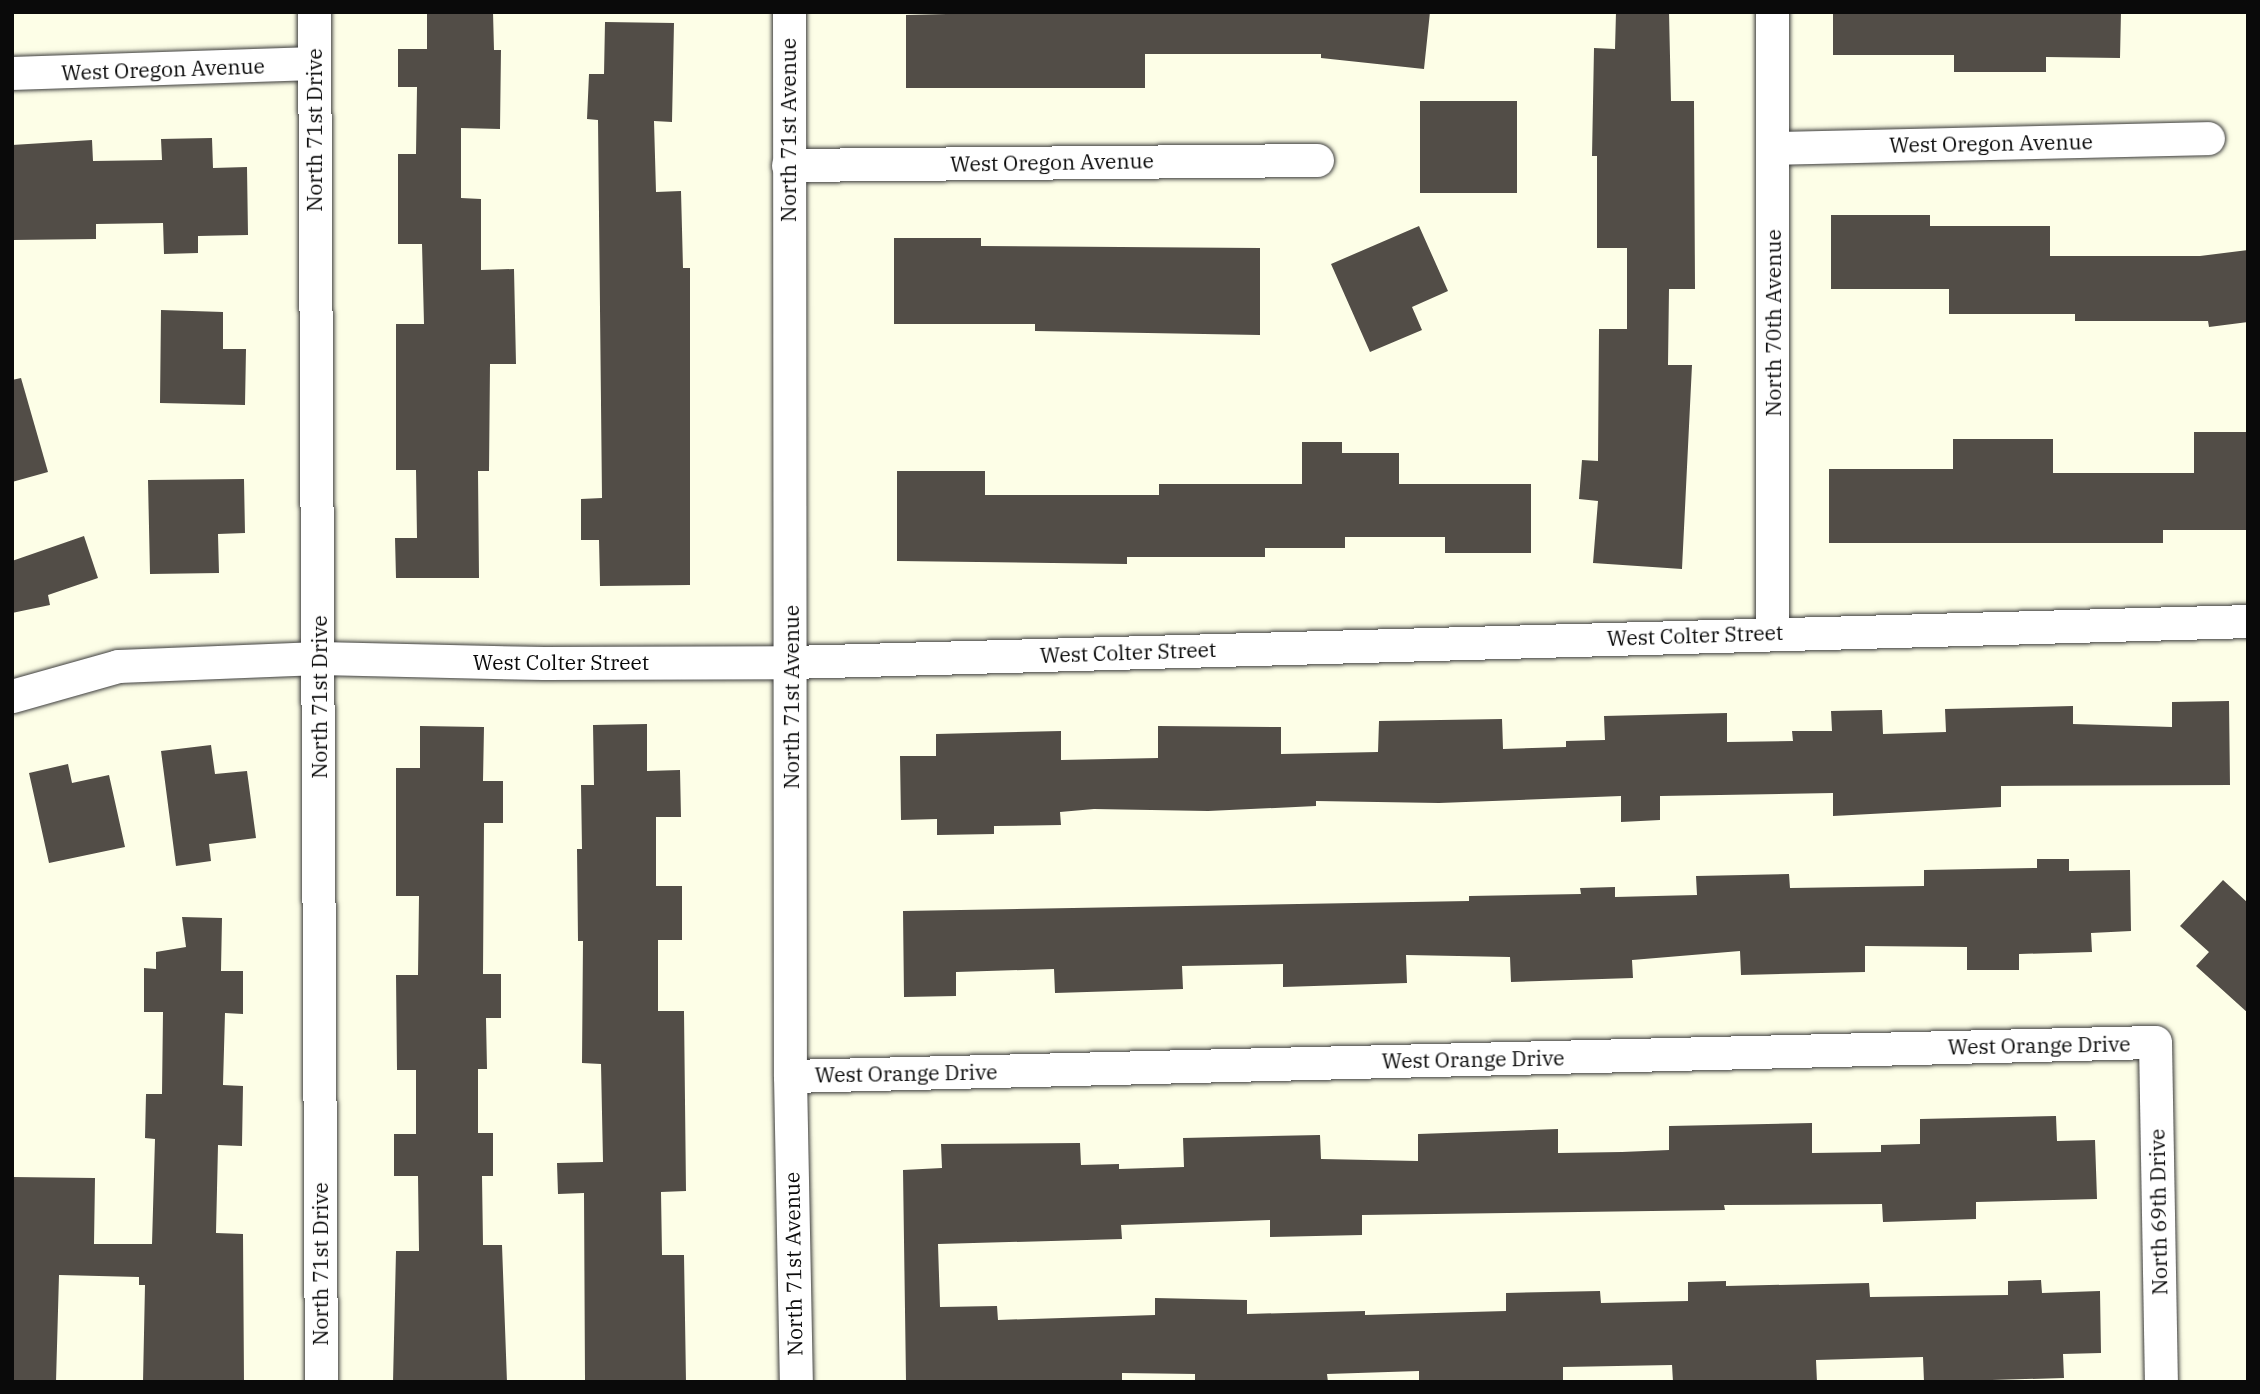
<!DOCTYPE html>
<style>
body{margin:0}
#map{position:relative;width:2260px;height:1394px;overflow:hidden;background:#fdfee7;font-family:"IBM Plex Serif",serif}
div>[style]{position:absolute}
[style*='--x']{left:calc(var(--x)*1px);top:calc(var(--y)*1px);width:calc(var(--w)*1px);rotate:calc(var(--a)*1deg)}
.building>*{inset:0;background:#524d47;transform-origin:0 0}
.roads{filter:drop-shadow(0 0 2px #3d3d3d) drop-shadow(0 0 2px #3d3d3d)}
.minor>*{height:33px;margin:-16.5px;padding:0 16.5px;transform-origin:16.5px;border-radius:16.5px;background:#fff}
span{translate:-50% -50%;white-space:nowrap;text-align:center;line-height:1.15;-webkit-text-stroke:7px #fff;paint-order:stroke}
.street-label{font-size:21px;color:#0a0a0a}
.frame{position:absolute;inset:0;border:14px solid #0a0a0a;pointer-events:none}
</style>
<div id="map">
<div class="building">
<i style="clip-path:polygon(427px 12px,493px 12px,494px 50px,501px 50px,500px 129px,461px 128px,461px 198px,481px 199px,481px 270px,514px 269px,516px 364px,490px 364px,489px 471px,478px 471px,479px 578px,396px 578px,395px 538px,417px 538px,416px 470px,396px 470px,396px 324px,424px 324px,422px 244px,398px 244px,398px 154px,416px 154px,417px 87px,398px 87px,398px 49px,427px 49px)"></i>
<i style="clip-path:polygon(1033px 12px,1430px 12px,1424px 69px,1321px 58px,1321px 54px,1145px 54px,1145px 88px,906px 88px,906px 15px)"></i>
<i style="clip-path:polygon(1616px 12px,1669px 12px,1671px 101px,1694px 101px,1695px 289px,1669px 289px,1668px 365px,1692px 365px,1682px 569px,1593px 563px,1598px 501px,1579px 499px,1582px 460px,1598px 461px,1599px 329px,1627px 329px,1627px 248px,1597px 248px,1597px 156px,1592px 156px,1594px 48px,1615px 49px)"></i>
<i style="clip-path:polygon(1833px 12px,2121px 12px,2120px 58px,2046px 57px,2046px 72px,1954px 72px,1954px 55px,1833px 55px)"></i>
<i style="clip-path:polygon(605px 22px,674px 23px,672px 122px,654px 121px,656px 192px,681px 191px,683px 268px,690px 268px,690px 585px,600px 586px,599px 540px,581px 540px,581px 499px,602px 498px,598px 120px,587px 119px,589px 74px,604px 74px)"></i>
<i style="left:1420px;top:101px;width:97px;height:92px"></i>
<i style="clip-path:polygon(212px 138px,213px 168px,247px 167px,248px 235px,198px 236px,198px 253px,164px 254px,163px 223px,96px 224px,96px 239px,12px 240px,12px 145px,92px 140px,93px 161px,162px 160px,161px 139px)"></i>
<i style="clip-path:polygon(1831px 215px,1930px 215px,1930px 226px,2050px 226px,2050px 256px,2200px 256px,2248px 250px,2248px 322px,2209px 327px,2208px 321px,2075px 321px,2075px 314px,1949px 314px,1949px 289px,1831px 289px)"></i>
<i style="clip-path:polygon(1419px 226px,1448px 291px,1412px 307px,1422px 330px,1370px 352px,1331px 264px)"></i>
<i style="clip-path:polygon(894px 238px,981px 238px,981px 246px,1260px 248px,1260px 335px,1035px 331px,1035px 324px,894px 324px)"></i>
<i style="clip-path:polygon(161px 310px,223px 312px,223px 349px,246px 349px,245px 405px,160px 403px)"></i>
<i style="clip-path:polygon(21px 378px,48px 472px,12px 482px,12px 380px)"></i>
<i style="clip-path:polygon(2194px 432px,2248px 432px,2248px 530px,2163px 530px,2163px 543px,1829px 543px,1829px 469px,1953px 469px,1953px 439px,2053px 439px,2053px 473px,2194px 473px)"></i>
<i style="clip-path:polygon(1302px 442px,1342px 442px,1342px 453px,1399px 453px,1399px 484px,1531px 484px,1531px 553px,1445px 553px,1445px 537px,1345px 537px,1345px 548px,1265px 548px,1265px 557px,1127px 557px,1127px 564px,897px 561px,897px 471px,985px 471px,985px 495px,1159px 495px,1159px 484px,1302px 484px)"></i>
<i style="clip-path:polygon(244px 479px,245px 533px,218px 534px,219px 573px,150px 574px,148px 480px)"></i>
<i style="clip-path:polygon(84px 536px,98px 578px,48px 595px,50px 605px,12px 613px,12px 561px)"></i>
<i style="clip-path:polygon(2229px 701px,2230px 785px,2001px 786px,2001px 807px,1833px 816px,1833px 793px,1660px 796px,1660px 820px,1621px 822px,1621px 796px,1439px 803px,1316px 801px,1316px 806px,1208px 811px,1094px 809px,1060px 812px,1061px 825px,994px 826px,994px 834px,937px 835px,937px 819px,901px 820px,900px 756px,936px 756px,936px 734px,1061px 731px,1061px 760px,1158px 758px,1158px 726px,1281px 727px,1281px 754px,1378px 752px,1379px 721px,1502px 719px,1503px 749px,1566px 747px,1566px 741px,1605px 740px,1604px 716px,1727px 713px,1727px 742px,1793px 741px,1792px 731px,1832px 731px,1831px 711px,1882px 710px,1883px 734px,1946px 732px,1945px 709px,2073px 706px,2073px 724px,2172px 727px,2172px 702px)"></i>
<i style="clip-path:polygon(647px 724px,647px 771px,680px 770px,681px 817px,656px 817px,656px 886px,682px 886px,682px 940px,658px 940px,658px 1011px,684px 1011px,686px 1191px,661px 1192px,662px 1255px,684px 1255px,686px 1382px,585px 1382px,584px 1193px,558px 1194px,557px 1163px,603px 1162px,601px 1064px,582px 1063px,583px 941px,578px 941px,577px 849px,582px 849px,581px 785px,594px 785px,593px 725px)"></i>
<i style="clip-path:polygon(420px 726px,484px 727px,483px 781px,503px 781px,503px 823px,484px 823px,483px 974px,501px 974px,501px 1018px,486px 1018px,487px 1069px,478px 1069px,478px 1133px,493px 1133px,493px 1176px,482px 1176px,483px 1245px,502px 1245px,507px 1382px,393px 1382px,396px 1251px,419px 1251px,418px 1176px,394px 1176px,394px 1134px,416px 1134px,416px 1070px,397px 1070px,396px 975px,418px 975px,419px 896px,396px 896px,396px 768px,420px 768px)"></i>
<i style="clip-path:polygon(211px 745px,215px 774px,247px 771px,256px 838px,209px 844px,211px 861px,176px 866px,161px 751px)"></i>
<i style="clip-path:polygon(68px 764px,72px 783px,109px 775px,125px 847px,49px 863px,29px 773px)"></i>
<i style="clip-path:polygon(2037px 859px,2069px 859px,2069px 871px,2130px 870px,2131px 931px,2091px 933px,2092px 952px,2019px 954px,2019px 970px,1967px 970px,1967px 947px,1865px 946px,1865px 972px,1741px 975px,1740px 951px,1632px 960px,1633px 978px,1511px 982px,1510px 957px,1406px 955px,1407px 983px,1283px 987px,1283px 964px,1182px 966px,1183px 989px,1055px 993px,1054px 969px,956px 972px,956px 996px,904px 997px,903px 911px,1469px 901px,1469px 896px,1581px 894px,1580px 888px,1615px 887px,1615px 897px,1697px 895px,1696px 876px,1789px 874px,1790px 888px,1924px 886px,1924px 870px,2037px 868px)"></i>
<i style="clip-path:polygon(2223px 880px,2248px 903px,2248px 1013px,2196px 966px,2209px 952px,2180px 926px)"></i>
<i style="clip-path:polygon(182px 917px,222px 918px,221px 971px,243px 971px,243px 1014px,225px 1013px,223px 1085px,243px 1086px,242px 1146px,218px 1145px,216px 1233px,243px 1234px,244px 1382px,143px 1382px,145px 1285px,139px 1285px,139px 1277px,59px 1275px,56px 1382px,12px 1382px,12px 1177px,95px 1178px,94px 1244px,152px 1244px,155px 1139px,145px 1138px,146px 1094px,162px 1094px,163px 1012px,144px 1012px,144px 968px,156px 969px,156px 952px,186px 947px)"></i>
<i style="clip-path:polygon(2056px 1116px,2057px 1141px,2095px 1140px,2097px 1199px,1976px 1202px,1976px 1219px,1883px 1222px,1882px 1204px,1724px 1205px,1725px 1210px,1362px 1215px,1362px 1235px,1270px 1237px,1270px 1220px,1121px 1225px,1122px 1239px,938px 1244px,940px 1307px,997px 1306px,998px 1320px,1155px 1315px,1155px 1298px,1247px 1300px,1247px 1314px,1365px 1311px,1365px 1315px,1506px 1311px,1506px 1293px,1600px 1291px,1601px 1303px,1688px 1301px,1688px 1282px,1726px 1281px,1726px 1286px,1869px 1283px,1870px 1297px,2008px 1295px,2008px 1281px,2041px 1280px,2042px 1293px,2100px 1291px,2101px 1353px,2063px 1354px,2064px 1378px,1924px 1382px,1923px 1357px,1816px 1360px,1817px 1382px,1673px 1382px,1672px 1365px,1563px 1367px,1563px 1382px,1419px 1382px,1419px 1371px,1327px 1374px,1328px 1382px,1195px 1382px,1195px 1374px,1122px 1373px,1122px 1380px,1085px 1382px,906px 1381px,903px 1170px,942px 1168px,941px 1144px,1080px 1143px,1081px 1165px,1119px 1164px,1119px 1169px,1184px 1167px,1183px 1138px,1320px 1135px,1321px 1159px,1418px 1161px,1418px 1134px,1558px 1129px,1558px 1153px,1622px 1152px,1669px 1150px,1669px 1126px,1812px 1123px,1812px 1153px,1881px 1152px,1881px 1145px,1920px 1144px,1920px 1119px)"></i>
</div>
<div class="roads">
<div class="minor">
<i style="--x:314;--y:12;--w:1370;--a:89.71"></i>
<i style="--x:789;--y:12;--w:1064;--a:89.95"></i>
<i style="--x:790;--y:1076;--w:306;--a:88.9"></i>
<i style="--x:1772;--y:12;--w:621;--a:90"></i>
<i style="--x:12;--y:73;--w:301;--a:-1.9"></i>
<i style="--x:1773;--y:148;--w:435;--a:-1.3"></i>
<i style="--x:788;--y:165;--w:529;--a:-0.54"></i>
<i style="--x:12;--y:696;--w:110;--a:-15.8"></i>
<i style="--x:118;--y:666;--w:201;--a:-2.3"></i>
<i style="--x:319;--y:658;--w:225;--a:1.3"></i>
<i style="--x:544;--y:663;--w:247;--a:-0.2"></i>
<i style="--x:791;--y:662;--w:1458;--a:-1.61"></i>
<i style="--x:790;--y:1076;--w:1365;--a:-1.43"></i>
<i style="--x:2155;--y:1042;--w:340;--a:89"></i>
</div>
</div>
<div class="street-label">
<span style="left:163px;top:69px;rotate:-2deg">West Oregon Avenue</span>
<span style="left:314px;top:130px;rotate:-90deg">North 71st Drive</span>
<span style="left:788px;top:130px;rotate:-90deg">North 71st Avenue</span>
<span style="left:1991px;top:143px;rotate:-1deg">West Oregon Avenue</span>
<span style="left:1052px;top:162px;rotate:-1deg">West Oregon Avenue</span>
<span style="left:1773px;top:323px;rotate:-90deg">North 70th Avenue</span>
<span style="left:1695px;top:635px;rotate:-2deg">West Colter Street</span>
<span style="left:1128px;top:652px;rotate:-2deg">West Colter Street</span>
<span style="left:561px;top:662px">West Colter Street</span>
<span style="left:319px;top:697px;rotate:-90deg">North 71st Drive</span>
<span style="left:791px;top:697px;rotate:-90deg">North 71st Avenue</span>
<span style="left:2039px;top:1045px;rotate:-1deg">West Orange Drive</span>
<span style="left:1473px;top:1059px;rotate:-1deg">West Orange Drive</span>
<span style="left:906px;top:1073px;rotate:-1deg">West Orange Drive</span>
<span style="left:2158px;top:1212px;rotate:-91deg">North 69th Drive</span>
<span style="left:320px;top:1264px;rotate:-90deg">North 71st Drive</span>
<span style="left:793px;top:1264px;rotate:-91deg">North 71st Avenue</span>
</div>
<div class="frame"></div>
</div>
